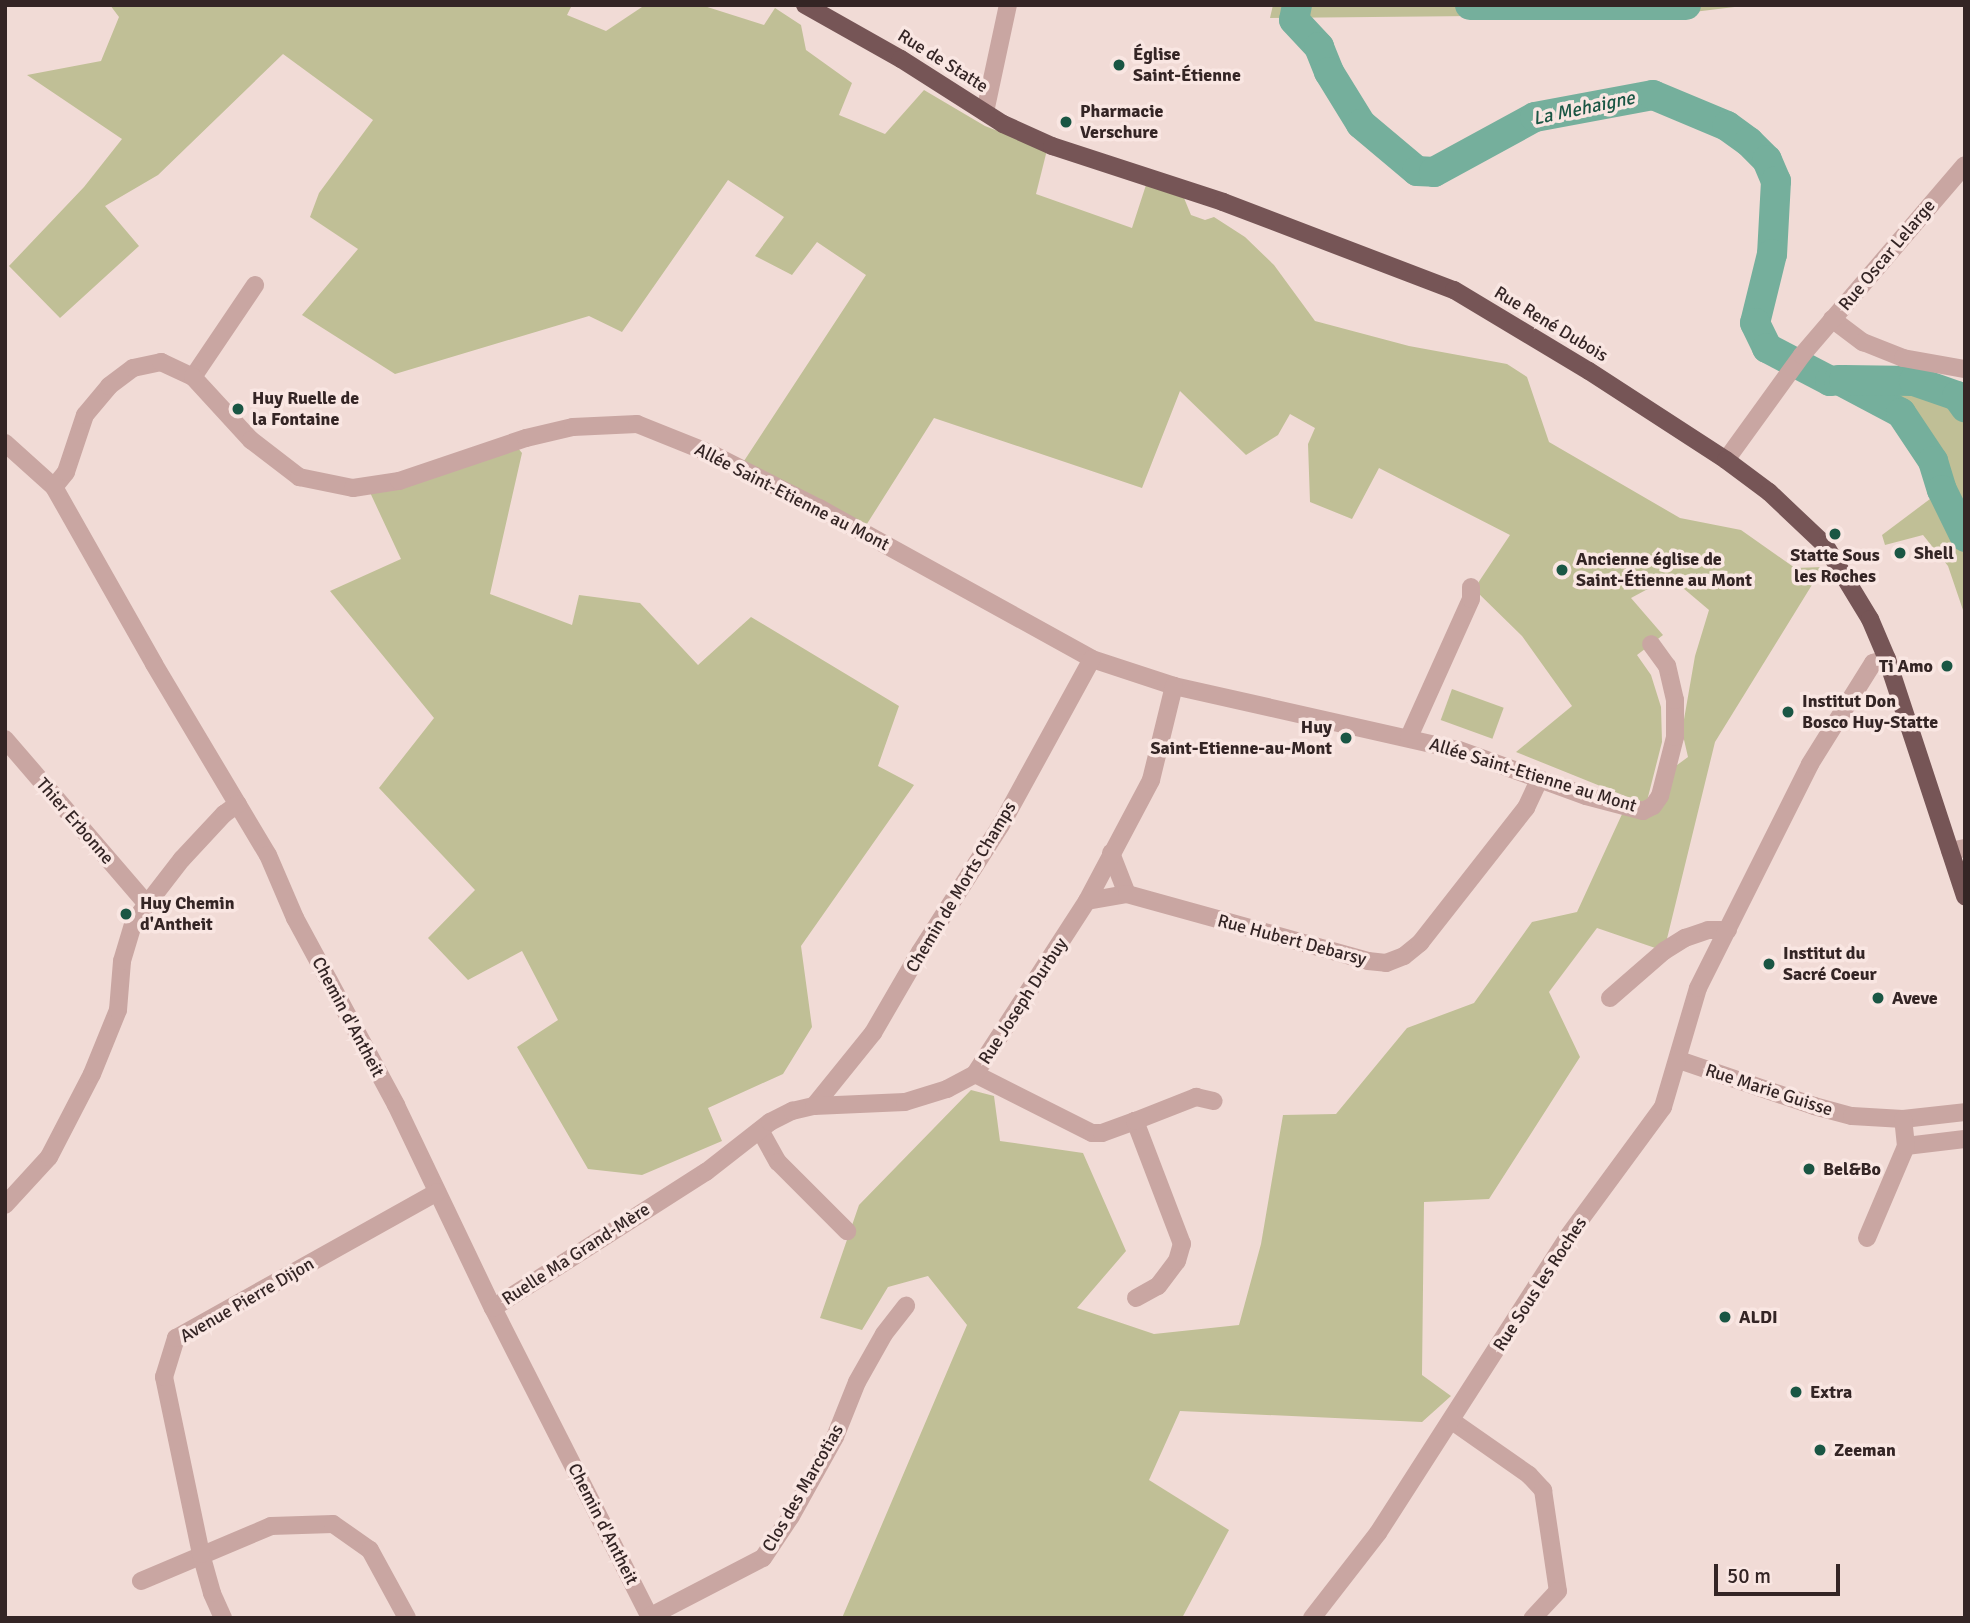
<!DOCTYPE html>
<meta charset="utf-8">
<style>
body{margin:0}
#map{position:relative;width:1970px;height:1623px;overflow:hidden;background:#f1dbd6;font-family:Signika,sans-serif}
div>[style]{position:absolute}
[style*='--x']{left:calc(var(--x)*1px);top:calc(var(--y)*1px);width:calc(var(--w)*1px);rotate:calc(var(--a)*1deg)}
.green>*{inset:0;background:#c0bf96;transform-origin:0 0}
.river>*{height:30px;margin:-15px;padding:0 15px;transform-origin:15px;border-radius:15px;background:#75af9c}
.street>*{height:18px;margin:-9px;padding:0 9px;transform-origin:9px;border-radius:9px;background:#c9a6a2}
.primary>*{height:18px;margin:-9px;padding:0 9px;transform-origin:9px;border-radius:9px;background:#765556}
.dots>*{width:19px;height:19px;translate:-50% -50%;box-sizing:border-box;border:4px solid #f9e6e2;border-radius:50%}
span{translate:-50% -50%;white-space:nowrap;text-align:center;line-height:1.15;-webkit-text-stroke:7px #f9e6e2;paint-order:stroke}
.poi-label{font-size:18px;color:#342525;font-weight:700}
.left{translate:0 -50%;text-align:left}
.right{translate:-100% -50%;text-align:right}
.street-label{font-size:18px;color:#342525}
.water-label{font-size:19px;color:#1a5644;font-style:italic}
.frame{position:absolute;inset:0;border:7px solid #342525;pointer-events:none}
.scale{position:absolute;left:1714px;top:1564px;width:126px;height:32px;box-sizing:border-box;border:4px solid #342525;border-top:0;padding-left:9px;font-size:21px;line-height:24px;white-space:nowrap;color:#342525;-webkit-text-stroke:5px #f9e6e2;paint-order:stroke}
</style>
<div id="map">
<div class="green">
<i style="clip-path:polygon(110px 5px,572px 5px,567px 15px,606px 31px,645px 5px,701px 5px,764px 25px,775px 8px,801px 25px,806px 50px,852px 83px,839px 115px,885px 134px,924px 90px,985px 126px,1047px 150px,1036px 194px,1132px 228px,1146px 185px,1184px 198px,1191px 215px,1205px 220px,1214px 217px,1245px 237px,1274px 265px,1315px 321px,1409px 346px,1507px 364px,1527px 377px,1549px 442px,1680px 518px,1741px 530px,1795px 568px,1823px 567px,1715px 742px,1664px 951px,1597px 928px,1549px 992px,1580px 1057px,1489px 1199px,1424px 1202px,1422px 1375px,1451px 1396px,1422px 1422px,1180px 1411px,1149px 1480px,1229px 1530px,1182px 1618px,842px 1618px,967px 1325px,928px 1276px,888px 1287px,862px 1330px,820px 1318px,859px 1205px,971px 1090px,994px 1096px,1000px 1141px,1083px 1153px,1126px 1251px,1077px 1308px,1154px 1334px,1239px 1325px,1261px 1244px,1283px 1115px,1336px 1114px,1407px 1028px,1474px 1003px,1532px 922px,1577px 912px,1623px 812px,1643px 810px,1669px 771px,1688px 757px,1682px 731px,1695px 656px,1709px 610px,1670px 577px,1631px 598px,1663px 635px,1637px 655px,1651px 675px,1661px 707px,1662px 742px,1647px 801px,1640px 802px,1516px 752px,1572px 706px,1522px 636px,1474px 589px,1510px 535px,1379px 468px,1352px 519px,1310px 502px,1308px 444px,1315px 428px,1290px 414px,1278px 435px,1246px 455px,1180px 391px,1142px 488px,934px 418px,865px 527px,744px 461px,866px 275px,817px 242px,792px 275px,755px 256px,784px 217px,728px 180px,622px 332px,589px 316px,395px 374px,302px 315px,358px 249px,310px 217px,319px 193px,373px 120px,283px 54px,158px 175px,105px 206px,139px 246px,60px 318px,9px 266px,84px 187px,122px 139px,27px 75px,101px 61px,119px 17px)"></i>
<i style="clip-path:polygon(1273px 5px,1751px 5px,1677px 14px,1270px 18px)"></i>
<i style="clip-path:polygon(1839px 380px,1914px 381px,1957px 396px,1965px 408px,1965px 616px,1948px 566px,1923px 535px,1885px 545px,1882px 535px,1942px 490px,1933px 461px,1901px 413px)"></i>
<i style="clip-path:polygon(513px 442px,522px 453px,490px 594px,572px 625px,579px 595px,640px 603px,698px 665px,751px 617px,899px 706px,878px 766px,914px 785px,801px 946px,812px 1027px,783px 1074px,708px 1108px,722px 1141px,642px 1175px,588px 1169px,517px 1047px,558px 1020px,522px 951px,468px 980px,428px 938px,475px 890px,379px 788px,434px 718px,330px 591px,401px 559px,367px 486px)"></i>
<i style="left:1452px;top:689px;width:55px;height:33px;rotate:20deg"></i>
</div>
<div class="river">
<i style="--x:1297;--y:5;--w:15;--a:101"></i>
<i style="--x:1294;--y:20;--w:37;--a:47"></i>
<i style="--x:1319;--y:47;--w:27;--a:68"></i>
<i style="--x:1329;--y:72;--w:61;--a:58.4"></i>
<i style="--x:1361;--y:124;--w:73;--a:40"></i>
<i style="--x:1417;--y:171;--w:17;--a:3"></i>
<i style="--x:1434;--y:172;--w:115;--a:-28.6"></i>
<i style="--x:1535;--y:117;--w:120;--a:-10.6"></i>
<i style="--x:1653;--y:95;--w:80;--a:22.7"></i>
<i style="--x:1727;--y:126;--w:27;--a:36"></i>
<i style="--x:1749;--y:142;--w:25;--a:45"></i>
<i style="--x:1767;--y:160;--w:23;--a:67"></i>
<i style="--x:1776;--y:181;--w:73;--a:93.1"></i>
<i style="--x:1772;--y:254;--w:71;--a:103.8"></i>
<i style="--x:1755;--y:323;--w:28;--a:64"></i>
<i style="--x:1767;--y:348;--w:71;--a:27.6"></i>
<i style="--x:1830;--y:381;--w:9;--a:-6"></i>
<i style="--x:1839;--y:380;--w:70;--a:28"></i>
<i style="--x:1901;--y:413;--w:58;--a:56.3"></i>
<i style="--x:1933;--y:461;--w:30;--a:73"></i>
<i style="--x:1942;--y:490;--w:52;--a:63.9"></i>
<i style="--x:1470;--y:5;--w:216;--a:0"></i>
<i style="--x:1844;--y:380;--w:70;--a:0.8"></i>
<i style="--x:1914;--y:381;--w:46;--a:19.2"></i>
<i style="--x:1957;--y:396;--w:14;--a:54"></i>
</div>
<div class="street">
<i style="--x:985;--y:112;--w:109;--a:-77.9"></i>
<i style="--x:1832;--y:319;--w:39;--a:37"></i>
<i style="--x:1863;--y:342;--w:43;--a:21.8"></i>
<i style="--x:1903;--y:358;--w:63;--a:10.1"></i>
<i style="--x:193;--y:377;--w:111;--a:-56"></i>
<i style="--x:5;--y:443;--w:66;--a:41.9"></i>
<i style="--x:54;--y:487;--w:203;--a:60.5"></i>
<i style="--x:154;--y:664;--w:222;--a:59.2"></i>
<i style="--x:268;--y:855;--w:69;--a:66.8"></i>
<i style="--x:295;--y:918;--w:213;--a:61.6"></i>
<i style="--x:396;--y:1105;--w:225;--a:64.5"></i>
<i style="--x:493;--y:1308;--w:347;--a:63.1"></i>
<i style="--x:1726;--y:460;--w:130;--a:-54.1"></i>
<i style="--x:1802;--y:355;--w:250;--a:-49.4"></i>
<i style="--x:54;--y:487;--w:19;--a:-51"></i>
<i style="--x:66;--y:472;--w:60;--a:-71.6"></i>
<i style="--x:85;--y:415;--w:38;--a:-50"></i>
<i style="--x:109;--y:386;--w:30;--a:-37"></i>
<i style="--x:133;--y:368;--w:29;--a:-12"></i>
<i style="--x:161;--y:362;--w:35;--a:25"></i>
<i style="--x:193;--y:377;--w:86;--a:47.4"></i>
<i style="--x:251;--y:440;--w:61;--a:37.6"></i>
<i style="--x:299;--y:477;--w:55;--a:11.5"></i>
<i style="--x:353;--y:488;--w:47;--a:-8.7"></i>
<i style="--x:399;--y:481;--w:134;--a:-18.7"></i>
<i style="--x:526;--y:438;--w:48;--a:-13.2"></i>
<i style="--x:573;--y:427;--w:64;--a:-2.7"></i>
<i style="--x:637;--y:424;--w:83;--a:21.9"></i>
<i style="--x:714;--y:455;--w:118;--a:26.8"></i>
<i style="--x:819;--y:508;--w:312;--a:28.9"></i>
<i style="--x:1092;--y:659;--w:86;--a:18.2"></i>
<i style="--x:1174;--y:686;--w:292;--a:12.7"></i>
<i style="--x:1459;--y:750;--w:135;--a:19.9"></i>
<i style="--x:1586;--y:796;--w:59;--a:14.7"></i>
<i style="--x:1643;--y:811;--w:11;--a:-27"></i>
<i style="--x:1653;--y:806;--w:12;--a:-55"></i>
<i style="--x:1660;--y:796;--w:61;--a:-75.7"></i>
<i style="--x:1675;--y:737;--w:37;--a:-90"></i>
<i style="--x:1675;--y:700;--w:35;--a:-103"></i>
<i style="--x:1667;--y:666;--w:27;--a:-126"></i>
<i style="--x:1409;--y:737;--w:151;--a:-65.8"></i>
<i style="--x:1471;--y:599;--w:12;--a:-90"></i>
<i style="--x:5;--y:739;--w:216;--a:49.3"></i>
<i style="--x:1950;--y:851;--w:15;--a:-11"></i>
<i style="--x:1111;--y:853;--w:44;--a:68.7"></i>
<i style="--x:1087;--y:901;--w:41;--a:-9.9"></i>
<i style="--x:1127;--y:894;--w:250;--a:15.5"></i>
<i style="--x:1368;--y:961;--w:18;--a:6"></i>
<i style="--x:1386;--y:963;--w:19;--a:-21"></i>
<i style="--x:1404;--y:956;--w:21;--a:-39"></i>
<i style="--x:1420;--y:943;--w:172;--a:-51.9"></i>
<i style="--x:1526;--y:808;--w:31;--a:-65"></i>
<i style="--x:1610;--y:998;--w:72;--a:-41"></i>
<i style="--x:1664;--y:951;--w:25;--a:-32"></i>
<i style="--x:1685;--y:938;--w:24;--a:-19"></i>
<i style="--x:1708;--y:930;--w:20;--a:0"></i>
<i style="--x:1679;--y:1060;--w:143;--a:18.8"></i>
<i style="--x:1814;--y:1106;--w:39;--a:15"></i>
<i style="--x:1852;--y:1116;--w:51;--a:3.4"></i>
<i style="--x:1903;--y:1119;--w:62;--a:-6.4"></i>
<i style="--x:975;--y:1074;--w:131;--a:26.8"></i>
<i style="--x:1092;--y:1133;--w:10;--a:0"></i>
<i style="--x:1102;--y:1133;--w:35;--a:-20"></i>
<i style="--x:814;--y:1106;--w:94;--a:-51.1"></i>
<i style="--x:873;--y:1033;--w:94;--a:-59.9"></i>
<i style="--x:920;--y:952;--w:151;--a:-57.5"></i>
<i style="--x:1001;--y:825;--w:189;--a:-61.3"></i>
<i style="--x:760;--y:1130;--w:37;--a:61"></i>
<i style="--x:778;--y:1162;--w:98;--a:45"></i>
<i style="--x:1906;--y:1146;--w:59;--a:-6.8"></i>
<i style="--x:5;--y:1205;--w:65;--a:-47.5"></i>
<i style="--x:49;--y:1157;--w:93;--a:-62.6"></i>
<i style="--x:92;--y:1074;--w:69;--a:-67.9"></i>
<i style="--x:118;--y:1010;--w:49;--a:-85.3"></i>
<i style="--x:122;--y:961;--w:42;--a:-73.3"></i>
<i style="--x:134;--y:921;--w:78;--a:-52.3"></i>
<i style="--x:182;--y:859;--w:62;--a:-47"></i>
<i style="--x:224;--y:814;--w:17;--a:-36"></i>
<i style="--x:1867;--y:1238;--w:100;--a:-67"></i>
<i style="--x:1906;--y:1146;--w:27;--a:-96"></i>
<i style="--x:1136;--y:1298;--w:25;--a:-29"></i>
<i style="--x:1158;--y:1286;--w:31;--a:-53"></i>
<i style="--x:1177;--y:1261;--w:18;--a:-74"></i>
<i style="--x:1182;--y:1244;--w:132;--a:-110.9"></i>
<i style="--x:1135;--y:1121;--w:66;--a:-21.5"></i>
<i style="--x:1196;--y:1097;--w:18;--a:13"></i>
<i style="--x:493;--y:1308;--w:253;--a:-32.6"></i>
<i style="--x:706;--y:1172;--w:81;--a:-38"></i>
<i style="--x:770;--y:1122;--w:25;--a:-27"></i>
<i style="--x:792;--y:1111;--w:23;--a:-13"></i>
<i style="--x:814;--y:1106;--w:91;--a:-2.5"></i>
<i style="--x:905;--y:1102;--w:44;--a:-17.2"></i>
<i style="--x:947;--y:1089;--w:32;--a:-28"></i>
<i style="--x:975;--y:1074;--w:206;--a:-57.1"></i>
<i style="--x:1087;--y:901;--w:137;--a:-62.1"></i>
<i style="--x:1151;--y:780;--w:97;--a:-76.3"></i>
<i style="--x:1452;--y:1421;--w:94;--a:35"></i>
<i style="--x:1529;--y:1475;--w:21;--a:47"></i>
<i style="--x:1543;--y:1490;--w:102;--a:81.6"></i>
<i style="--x:1558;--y:1591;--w:37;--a:133"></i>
<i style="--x:141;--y:1581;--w:141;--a:-22.9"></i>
<i style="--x:271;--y:1526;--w:62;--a:-1.8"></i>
<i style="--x:333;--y:1524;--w:45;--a:35.1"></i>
<i style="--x:370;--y:1550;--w:77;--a:61.4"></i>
<i style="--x:649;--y:1617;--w:128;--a:-27.4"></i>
<i style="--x:763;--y:1558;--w:50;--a:-56.3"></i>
<i style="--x:791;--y:1516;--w:90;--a:-60.9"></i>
<i style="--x:835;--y:1437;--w:59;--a:-68.2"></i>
<i style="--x:857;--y:1382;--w:55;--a:-60.6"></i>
<i style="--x:884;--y:1334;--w:36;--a:-52"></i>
<i style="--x:223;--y:1618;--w:27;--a:-114"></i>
<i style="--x:212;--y:1593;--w:41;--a:-105.8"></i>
<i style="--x:201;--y:1554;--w:181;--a:-101.8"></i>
<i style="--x:164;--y:1377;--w:41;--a:-72.9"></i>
<i style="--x:176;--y:1338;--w:299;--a:-29.2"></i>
<i style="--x:1312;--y:1618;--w:108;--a:-52.2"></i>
<i style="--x:1378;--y:1533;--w:354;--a:-57.3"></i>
<i style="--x:1569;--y:1235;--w:159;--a:-53.7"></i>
<i style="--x:1663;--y:1107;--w:124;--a:-73.6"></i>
<i style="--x:1698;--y:988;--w:250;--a:-63.4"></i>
<i style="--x:1810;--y:764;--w:119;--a:-58"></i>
<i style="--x:1873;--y:663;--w:15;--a:-16"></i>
</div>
<div class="primary">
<i style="--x:805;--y:5;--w:110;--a:29.4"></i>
<i style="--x:901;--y:59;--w:121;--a:32.5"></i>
<i style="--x:1003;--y:124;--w:54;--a:24.2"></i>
<i style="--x:1052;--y:146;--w:180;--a:18.1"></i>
<i style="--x:1223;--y:202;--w:247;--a:20.9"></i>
<i style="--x:1454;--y:290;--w:157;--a:31"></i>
<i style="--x:1589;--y:371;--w:163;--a:33"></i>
<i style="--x:1726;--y:460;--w:54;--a:36.7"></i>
<i style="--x:1769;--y:492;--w:77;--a:43.4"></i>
<i style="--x:1825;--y:545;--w:87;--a:58.7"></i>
<i style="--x:1870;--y:619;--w:43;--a:67"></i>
<i style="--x:1887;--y:659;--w:250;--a:71.8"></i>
</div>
<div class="dots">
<i style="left:1119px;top:65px;background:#1a5644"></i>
<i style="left:1066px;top:122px;background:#1a5644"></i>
<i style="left:238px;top:409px;background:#1a5644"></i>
<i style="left:1835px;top:534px;background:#1a5644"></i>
<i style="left:1900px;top:553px;background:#1a5644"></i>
<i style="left:1562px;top:570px;background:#1a5644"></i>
<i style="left:1947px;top:666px;background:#1a5644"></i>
<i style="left:1788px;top:712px;background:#1a5644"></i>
<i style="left:1346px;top:738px;background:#1a5644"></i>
<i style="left:126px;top:914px;background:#1a5644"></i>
<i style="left:1769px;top:964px;background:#1a5644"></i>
<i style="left:1878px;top:998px;background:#1a5644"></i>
<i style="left:1809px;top:1169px;background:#1a5644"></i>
<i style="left:1725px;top:1317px;background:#1a5644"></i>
<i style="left:1796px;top:1392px;background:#1a5644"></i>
<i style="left:1820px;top:1450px;background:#1a5644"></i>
</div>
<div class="poi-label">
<span class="left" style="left:1133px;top:65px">Église<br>Saint-Étienne</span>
<span class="left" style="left:1080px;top:122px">Pharmacie<br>Verschure</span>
<span class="left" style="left:252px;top:409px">Huy Ruelle de<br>la Fontaine</span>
<span class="left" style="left:1914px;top:553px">Shell</span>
<span style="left:1835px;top:566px">Statte Sous<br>les Roches</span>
<span class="left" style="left:1576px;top:570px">Ancienne église de<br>Saint-Étienne au Mont</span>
<span class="right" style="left:1933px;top:666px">Ti Amo</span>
<span class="left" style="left:1802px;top:712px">Institut Don<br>Bosco Huy-Statte</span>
<span class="right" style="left:1332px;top:738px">Huy<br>Saint-Etienne-au-Mont</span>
<span class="left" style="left:140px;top:914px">Huy Chemin<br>d'Antheit</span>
<span class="left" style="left:1783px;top:964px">Institut du<br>Sacré Coeur</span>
<span class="left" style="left:1892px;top:998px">Aveve</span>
<span class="left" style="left:1823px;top:1169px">Bel&amp;Bo</span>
<span class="left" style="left:1739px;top:1317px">ALDI</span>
<span class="left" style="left:1810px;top:1392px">Extra</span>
<span class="left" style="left:1834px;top:1450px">Zeeman</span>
</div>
<div class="street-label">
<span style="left:943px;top:61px;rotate:32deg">Rue de Statte</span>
<span style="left:1887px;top:255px;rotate:-50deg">Rue Oscar Lelarge</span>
<span style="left:1551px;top:324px;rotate:31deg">Rue René Dubois</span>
<span style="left:792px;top:497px;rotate:27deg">Allée Saint-Etienne au Mont</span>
<span style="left:1533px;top:775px;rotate:17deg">Allée Saint-Etienne au Mont</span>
<span style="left:75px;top:821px;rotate:49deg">Thier Erbonne</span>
<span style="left:961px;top:887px;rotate:-59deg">Chemin de Morts Champs</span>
<span style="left:1292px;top:940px;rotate:15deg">Rue Hubert Debarsy</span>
<span style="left:1023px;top:1001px;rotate:-57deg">Rue Joseph Durbuy</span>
<span style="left:348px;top:1017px;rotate:62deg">Chemin d'Antheit</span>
<span style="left:1769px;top:1090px;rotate:18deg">Rue Marie Guisse</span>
<span style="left:576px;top:1254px;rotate:-33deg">Ruelle Ma Grand-Mère</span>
<span style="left:1540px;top:1284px;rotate:-57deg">Rue Sous les Roches</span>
<span style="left:247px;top:1300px;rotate:-30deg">Avenue Pierre Dijon</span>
<span style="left:803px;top:1488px;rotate:-60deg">Clos des Marcotias</span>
<span style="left:603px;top:1524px;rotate:63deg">Chemin d'Antheit</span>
</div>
<div class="water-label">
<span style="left:1584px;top:109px;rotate:-12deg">La Mehaigne</span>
</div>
<div class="frame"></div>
<div class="scale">50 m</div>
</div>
